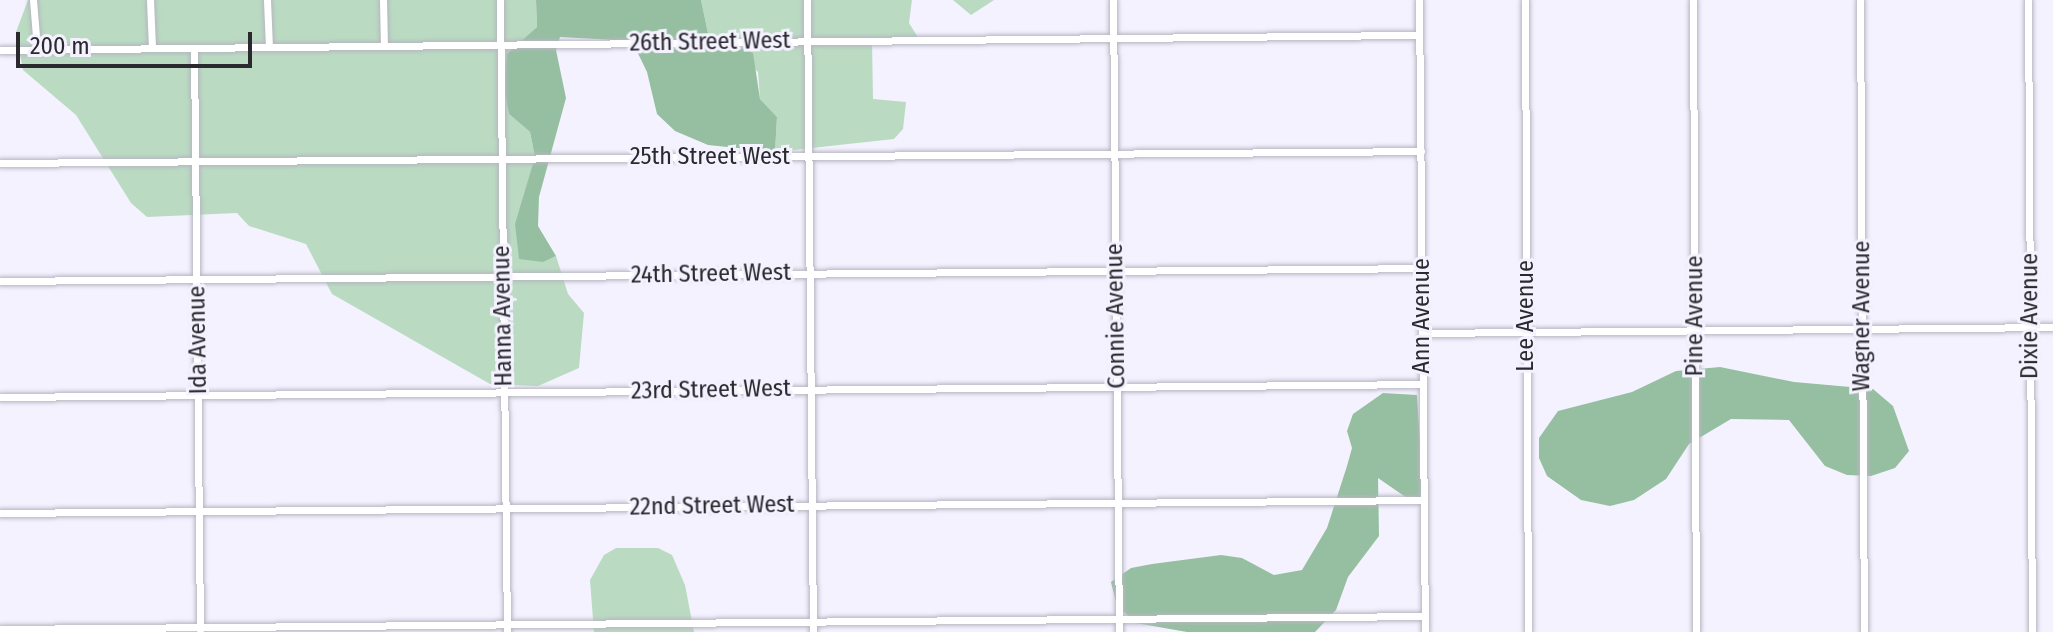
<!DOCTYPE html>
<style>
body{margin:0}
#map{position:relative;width:2053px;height:632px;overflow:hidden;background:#f4f2ff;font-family:"Fira Sans Condensed",sans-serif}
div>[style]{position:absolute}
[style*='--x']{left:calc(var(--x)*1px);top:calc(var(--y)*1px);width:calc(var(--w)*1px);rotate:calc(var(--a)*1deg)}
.green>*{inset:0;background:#badbc2}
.forest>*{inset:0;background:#96bfa1}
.roads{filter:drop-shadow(0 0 2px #b6b5c0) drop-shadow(0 0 2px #b6b5c0)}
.minor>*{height:7px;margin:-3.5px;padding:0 3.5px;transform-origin:3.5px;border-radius:3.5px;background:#fff}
span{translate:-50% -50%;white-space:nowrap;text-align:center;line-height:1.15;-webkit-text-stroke:6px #f4f2ff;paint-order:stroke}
.street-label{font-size:24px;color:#2a292d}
.scale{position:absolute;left:16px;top:32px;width:236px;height:36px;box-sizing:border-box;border:4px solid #2a292d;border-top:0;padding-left:10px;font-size:24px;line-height:28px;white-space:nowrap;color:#2a292d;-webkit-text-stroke:6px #f4f2ff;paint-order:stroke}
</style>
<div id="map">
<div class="green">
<i style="clip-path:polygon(28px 0,536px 0,537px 27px,507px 55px,509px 114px,530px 132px,535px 157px,528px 186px,542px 262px,556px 256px,568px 294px,584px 313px,579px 368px,538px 386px,490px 384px,332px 294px,306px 244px,249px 226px,237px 213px,147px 217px,131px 203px,76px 115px,23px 70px,16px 32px)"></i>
<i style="clip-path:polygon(701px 0,912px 0,909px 23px,919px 39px,872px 41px,873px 99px,906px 102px,903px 129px,894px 139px,775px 152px,777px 117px,760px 99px,758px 72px,725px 40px,708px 33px)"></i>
<i style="clip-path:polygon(953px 0,994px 0,971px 15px)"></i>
<i style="clip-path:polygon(616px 548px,658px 548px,672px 555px,685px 585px,694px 632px,594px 632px,590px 580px,604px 555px)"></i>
</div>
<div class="forest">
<i style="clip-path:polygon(536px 0,701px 0,708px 33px,753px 53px,760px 99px,777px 117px,775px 152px,708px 145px,675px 131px,657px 114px,647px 72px,632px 41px,560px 37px,556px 50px,566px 98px,539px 197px,538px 226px,556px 256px,543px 262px,519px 259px,515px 224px,535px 157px,530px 132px,509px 114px,504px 87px,507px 54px,537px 27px)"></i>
<i style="clip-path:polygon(1720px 367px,1794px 382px,1873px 389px,1893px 406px,1909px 451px,1895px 468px,1871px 476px,1847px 475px,1825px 466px,1789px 420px,1731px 419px,1689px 444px,1666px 479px,1634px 500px,1610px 506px,1581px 500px,1547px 476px,1539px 458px,1539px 438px,1558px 411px,1632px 392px,1676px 371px)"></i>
<i style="clip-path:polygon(1383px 393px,1417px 395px,1424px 503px,1407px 498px,1378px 478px,1379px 536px,1348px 577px,1336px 610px,1315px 632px,1187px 632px,1136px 623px,1117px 606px,1111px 582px,1131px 568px,1152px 564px,1221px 555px,1242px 558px,1274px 575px,1302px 570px,1327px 528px,1347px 466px,1352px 448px,1347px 431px,1353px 414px)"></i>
</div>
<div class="roads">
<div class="minor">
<i style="--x:33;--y:0;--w:49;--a:85.3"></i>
<i style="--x:150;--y:0;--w:47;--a:87.6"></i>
<i style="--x:267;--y:0;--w:47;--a:87.6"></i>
<i style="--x:383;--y:0;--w:46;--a:88.8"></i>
<i style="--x:500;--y:0;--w:632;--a:89.37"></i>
<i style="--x:807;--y:0;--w:632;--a:89.46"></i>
<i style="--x:1113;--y:0;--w:632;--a:89.46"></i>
<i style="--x:1419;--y:0;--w:632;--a:89.46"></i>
<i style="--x:1525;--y:0;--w:632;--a:89.73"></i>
<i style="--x:1693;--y:0;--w:632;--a:89.73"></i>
<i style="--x:1860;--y:0;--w:632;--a:89.64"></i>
<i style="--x:2028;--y:0;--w:632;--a:89.64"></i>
<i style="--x:194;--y:48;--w:582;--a:89.41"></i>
<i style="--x:0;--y:50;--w:1419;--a:-0.61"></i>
<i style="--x:0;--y:163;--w:1421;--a:-0.48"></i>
<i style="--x:0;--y:281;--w:1422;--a:-0.52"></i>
<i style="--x:1422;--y:333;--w:631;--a:-0.54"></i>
<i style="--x:0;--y:397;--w:1423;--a:-0.52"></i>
<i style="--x:0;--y:513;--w:1424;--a:-0.52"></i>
<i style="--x:0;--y:629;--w:1425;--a:-0.52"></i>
</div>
</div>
<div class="street-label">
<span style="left:710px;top:42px;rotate:-1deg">26th Street West</span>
<span style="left:710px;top:157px">25th Street West</span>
<span style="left:711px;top:274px;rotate:-1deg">24th Street West</span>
<span style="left:503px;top:316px;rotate:-91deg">Hanna Avenue</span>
<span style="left:1116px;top:316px;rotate:-91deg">Connie Avenue</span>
<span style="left:1422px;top:316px;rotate:-90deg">Ann Avenue</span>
<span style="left:1526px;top:316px;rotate:-90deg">Lee Avenue</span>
<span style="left:1695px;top:316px;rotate:-90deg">Pine Avenue</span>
<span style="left:1862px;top:316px;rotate:-90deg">Wagner Avenue</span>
<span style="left:2030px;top:316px;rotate:-90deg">Dixie Avenue</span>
<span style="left:198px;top:340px;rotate:-91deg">Ida Avenue</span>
<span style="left:711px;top:390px;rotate:-1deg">23rd Street West</span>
<span style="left:712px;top:506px;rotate:-1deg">22nd Street West</span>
</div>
<div class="scale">200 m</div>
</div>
